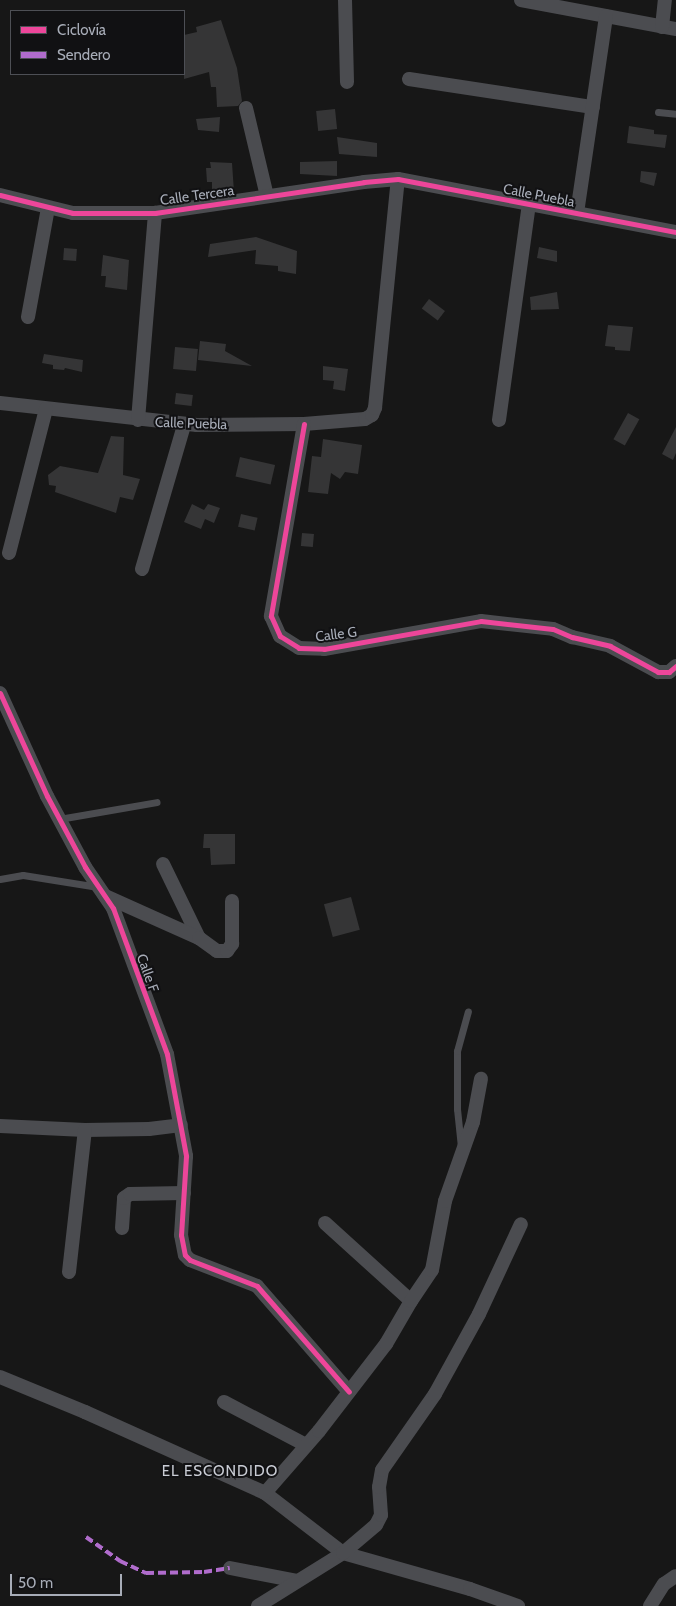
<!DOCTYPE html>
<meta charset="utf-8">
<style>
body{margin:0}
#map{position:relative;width:676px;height:1606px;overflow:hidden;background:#171717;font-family:Cabin,sans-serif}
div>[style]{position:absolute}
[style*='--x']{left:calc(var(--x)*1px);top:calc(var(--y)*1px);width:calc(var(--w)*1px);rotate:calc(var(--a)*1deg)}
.building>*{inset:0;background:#353536;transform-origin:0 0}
.service>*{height:7px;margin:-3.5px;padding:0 3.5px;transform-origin:3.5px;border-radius:3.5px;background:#4b4c50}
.minor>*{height:14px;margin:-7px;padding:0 7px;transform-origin:7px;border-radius:7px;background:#4b4c50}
.quiet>*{height:4px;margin-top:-2px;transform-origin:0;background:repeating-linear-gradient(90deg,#b06ccc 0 8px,transparent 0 12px)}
.cycleway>*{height:5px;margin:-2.5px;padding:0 2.5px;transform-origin:2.5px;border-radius:2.5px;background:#ed469a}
span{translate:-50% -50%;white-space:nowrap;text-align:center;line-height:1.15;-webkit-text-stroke:4px #111113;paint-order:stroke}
.street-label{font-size:14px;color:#a8adb8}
.neighbourhood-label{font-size:15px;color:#c9ccd4;letter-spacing:1px}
.legend{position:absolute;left:10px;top:10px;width:175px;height:65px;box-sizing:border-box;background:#111113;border:1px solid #4d4f55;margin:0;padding:6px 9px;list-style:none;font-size:15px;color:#a8adb8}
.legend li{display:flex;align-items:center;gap:10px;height:25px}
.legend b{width:25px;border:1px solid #4d4f55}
.scale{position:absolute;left:10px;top:1574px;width:112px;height:22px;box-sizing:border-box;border:2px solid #a8adb8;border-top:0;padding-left:6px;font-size:15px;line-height:18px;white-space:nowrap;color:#a8adb8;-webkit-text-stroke:4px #111113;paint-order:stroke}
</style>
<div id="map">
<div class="building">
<i style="clip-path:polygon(221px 20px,237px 68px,242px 101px,238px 106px,217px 107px,216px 87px,211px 87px,209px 72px,184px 79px,184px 35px,197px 32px,196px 27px)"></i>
<i style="left:335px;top:109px;width:20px;height:19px;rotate:84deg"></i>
<i style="clip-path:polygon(220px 117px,219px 132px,198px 130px,196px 119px)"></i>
<i style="clip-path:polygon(629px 126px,654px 130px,654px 134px,667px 135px,665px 148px,627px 143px)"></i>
<i style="clip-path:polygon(337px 137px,377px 143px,377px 157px,339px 154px)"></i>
<i style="clip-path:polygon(337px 161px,337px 176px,300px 174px,300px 162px)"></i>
<i style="clip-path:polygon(210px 162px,232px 163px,234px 192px,212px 196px,212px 182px,207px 182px,206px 168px,211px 168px)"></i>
<i style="clip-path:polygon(641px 171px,657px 173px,654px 186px,640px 182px)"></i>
<i style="clip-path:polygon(256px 237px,297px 251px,296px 274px,278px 271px,278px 266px,255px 264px,256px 250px,208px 257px,210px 244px)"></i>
<i style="clip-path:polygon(539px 247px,557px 251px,557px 262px,537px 258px)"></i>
<i style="left:64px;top:248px;width:13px;height:12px;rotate:4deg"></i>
<i style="clip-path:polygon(103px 255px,129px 260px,127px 290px,105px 287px,106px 276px,101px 276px)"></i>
<i style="clip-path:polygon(557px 292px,559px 309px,531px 310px,530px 297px)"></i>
<i style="left:429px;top:299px;width:20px;height:12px;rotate:37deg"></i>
<i style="clip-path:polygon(608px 325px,633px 327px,630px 351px,615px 350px,615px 347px,605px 346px)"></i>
<i style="clip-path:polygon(200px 341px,226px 344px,225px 351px,252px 366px,198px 360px)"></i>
<i style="left:175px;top:347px;width:23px;height:22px;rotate:5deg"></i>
<i style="clip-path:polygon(44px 354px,83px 360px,82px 372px,65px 368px,64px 370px,53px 369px,53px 365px,42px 363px)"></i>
<i style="clip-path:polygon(323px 366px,348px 369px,345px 391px,333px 389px,334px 381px,323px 380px)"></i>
<i style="left:176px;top:393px;width:17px;height:11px;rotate:7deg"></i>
<i style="left:628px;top:413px;width:13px;height:30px;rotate:29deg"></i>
<i style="clip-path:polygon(676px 427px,676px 453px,673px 460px,662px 454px)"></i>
<i style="clip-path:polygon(111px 436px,124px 437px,123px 475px,140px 479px,133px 500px,120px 497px,116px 513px,55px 492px,56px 486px,49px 485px,48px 475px,60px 466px,98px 473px)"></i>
<i style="clip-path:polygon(323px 439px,362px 445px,358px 474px,345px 472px,340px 479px,331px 473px,328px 494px,308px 492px,312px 456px,321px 457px)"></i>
<i style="left:240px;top:457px;width:36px;height:20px;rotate:13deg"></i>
<i style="clip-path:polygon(192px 504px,204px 510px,208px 504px,220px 508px,214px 523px,205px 519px,201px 529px,184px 522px)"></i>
<i style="left:241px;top:514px;width:17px;height:13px;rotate:13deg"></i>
<i style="left:302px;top:533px;width:12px;height:13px;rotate:5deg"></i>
<i style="clip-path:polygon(204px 834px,235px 834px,235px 864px,211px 865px,210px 848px,203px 848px)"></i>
<i style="left:351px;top:897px;width:34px;height:28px;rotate:75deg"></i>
</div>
<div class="service">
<i style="--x:658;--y:112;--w:18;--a:6"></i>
<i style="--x:59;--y:819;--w:99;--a:-9.8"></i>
<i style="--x:0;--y:879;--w:23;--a:-10"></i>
<i style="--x:23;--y:875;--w:76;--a:9.1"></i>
<i style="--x:461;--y:1147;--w:38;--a:-96"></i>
<i style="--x:457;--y:1109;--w:58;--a:-90"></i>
<i style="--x:457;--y:1051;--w:41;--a:-74.6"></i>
</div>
<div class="minor">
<i style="--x:345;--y:0;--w:82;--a:88.6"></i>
<i style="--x:521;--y:0;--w:158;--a:10.6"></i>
<i style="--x:662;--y:27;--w:27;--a:-84"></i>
<i style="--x:409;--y:79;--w:186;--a:8.7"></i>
<i style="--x:246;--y:108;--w:90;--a:76.6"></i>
<i style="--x:0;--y:195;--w:75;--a:13.9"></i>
<i style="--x:73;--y:213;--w:82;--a:0"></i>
<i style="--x:155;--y:213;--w:211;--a:-8.4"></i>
<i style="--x:364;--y:182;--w:34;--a:-5"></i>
<i style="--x:398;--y:179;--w:283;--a:10.8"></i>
<i style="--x:577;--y:213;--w:199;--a:-81.6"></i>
<i style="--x:28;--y:317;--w:111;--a:-79.6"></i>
<i style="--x:0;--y:403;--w:198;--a:6.4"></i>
<i style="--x:197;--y:425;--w:107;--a:-0.5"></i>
<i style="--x:304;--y:424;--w:61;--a:-4.7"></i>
<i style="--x:365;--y:419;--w:8;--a:-30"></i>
<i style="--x:372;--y:415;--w:8;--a:-67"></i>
<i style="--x:375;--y:408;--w:230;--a:-84.3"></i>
<i style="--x:138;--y:420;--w:208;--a:-85.3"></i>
<i style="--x:499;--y:420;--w:217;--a:-82.1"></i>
<i style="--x:304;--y:424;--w:195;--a:99.8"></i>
<i style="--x:271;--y:616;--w:22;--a:66"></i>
<i style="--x:280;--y:636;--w:22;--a:32"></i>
<i style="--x:299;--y:648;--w:25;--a:2"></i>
<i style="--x:324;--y:649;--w:159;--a:-10.1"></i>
<i style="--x:481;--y:621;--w:72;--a:6.3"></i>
<i style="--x:553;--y:629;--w:21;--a:23"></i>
<i style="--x:572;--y:637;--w:39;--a:13"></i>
<i style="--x:610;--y:646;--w:55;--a:28.4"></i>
<i style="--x:658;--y:672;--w:11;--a:0"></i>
<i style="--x:669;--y:672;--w:9;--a:-41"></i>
<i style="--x:9;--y:553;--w:149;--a:-75.6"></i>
<i style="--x:142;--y:569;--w:150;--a:-73.7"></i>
<i style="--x:0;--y:693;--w:113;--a:65.5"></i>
<i style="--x:47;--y:796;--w:81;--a:61.8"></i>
<i style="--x:85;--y:867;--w:50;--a:55.7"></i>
<i style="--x:113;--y:908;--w:156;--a:69.7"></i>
<i style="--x:167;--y:1054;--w:104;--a:79.4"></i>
<i style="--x:186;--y:1156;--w:79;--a:93.6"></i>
<i style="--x:181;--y:1235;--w:20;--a:79"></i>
<i style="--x:185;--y:1255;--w:7;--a:45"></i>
<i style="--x:190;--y:1260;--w:72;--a:21.2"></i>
<i style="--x:257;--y:1286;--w:140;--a:49"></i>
<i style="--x:163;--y:864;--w:82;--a:64.1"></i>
<i style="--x:105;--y:896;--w:103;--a:24.1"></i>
<i style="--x:199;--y:938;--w:22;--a:36"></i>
<i style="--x:217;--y:951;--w:10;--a:0"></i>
<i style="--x:227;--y:951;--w:9;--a:-54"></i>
<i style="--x:232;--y:944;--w:43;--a:-90"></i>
<i style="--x:0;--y:1126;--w:85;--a:2.7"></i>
<i style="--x:85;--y:1130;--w:64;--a:-0.9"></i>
<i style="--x:149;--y:1129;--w:32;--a:-7"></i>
<i style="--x:325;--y:1223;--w:116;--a:42.2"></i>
<i style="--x:122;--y:1228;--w:30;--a:-86"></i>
<i style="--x:124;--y:1198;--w:7;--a:-34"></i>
<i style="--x:130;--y:1194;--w:54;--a:-1.1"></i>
<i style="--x:69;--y:1272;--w:143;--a:-83.6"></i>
<i style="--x:0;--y:1377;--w:92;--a:22.4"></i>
<i style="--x:85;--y:1412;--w:197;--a:24.2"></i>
<i style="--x:265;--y:1493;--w:98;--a:37.6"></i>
<i style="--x:343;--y:1553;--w:132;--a:15.8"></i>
<i style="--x:470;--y:1589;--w:51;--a:19.5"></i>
<i style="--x:224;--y:1402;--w:93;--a:27.7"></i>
<i style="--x:265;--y:1493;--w:82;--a:-48.9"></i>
<i style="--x:319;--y:1431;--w:110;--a:-52.4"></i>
<i style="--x:386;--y:1344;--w:50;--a:-59.8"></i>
<i style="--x:411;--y:1301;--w:37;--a:-56"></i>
<i style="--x:432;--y:1270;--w:70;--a:-79.3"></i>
<i style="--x:445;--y:1201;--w:84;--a:-70.5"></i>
<i style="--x:473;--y:1122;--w:44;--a:-79.5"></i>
<i style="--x:230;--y:1568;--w:68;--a:11"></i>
<i style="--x:258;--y:1606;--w:100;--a:-31.9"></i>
<i style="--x:343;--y:1553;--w:43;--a:-40.3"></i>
<i style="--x:376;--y:1525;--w:11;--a:-63"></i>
<i style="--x:381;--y:1515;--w:28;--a:-94"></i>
<i style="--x:379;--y:1487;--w:17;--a:-80"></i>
<i style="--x:382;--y:1470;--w:93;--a:-55.1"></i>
<i style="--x:435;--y:1394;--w:91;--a:-61.2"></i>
<i style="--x:479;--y:1314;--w:99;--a:-65"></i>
<i style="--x:650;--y:1606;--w:26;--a:-58"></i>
<i style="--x:664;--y:1584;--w:14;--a:-34"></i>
</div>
<div class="quiet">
<i style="--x:86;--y:1537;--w:42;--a:35.2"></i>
<i style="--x:120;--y:1561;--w:29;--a:25"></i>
<i style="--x:146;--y:1573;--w:58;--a:-1"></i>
<i style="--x:204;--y:1572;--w:26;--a:-9"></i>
</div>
<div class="cycleway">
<i style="--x:0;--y:195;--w:75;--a:13.9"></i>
<i style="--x:73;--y:213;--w:82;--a:0"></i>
<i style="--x:155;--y:213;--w:211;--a:-8.4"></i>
<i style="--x:364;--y:182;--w:34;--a:-5"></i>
<i style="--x:398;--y:179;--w:283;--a:10.8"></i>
<i style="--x:304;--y:424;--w:195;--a:99.8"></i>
<i style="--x:271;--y:616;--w:22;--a:66"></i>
<i style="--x:280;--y:636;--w:22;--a:32"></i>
<i style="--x:299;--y:648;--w:25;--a:2"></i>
<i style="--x:324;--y:649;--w:159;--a:-10.1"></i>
<i style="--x:481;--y:621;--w:72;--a:6.3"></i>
<i style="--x:553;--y:629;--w:21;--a:23"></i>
<i style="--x:572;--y:637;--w:39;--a:13"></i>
<i style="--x:610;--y:646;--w:55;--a:28.4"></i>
<i style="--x:658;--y:672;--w:11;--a:0"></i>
<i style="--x:669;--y:672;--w:9;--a:-41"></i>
<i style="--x:0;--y:693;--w:113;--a:65.5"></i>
<i style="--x:47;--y:796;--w:81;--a:61.8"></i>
<i style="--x:85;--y:867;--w:50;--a:55.7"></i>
<i style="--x:113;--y:908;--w:156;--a:69.7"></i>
<i style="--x:167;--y:1054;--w:104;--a:79.4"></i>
<i style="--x:186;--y:1156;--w:79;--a:93.6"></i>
<i style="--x:181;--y:1235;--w:20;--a:79"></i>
<i style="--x:185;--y:1255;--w:7;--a:45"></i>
<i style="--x:190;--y:1260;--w:72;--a:21.2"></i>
<i style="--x:257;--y:1286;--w:140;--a:49"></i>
</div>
<div class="street-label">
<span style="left:197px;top:195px;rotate:-8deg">Calle Tercera</span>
<span style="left:539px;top:195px;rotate:11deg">Calle Puebla</span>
<span style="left:191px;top:423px;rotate:2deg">Calle Puebla</span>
<span style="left:336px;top:634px;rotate:-7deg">Calle G</span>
<span style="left:148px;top:973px;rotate:70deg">Calle F</span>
</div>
<div class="neighbourhood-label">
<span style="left:220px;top:1472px">EL ESCONDIDO</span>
</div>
<ul class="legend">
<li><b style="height:6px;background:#ed469a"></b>Ciclovía</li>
<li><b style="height:6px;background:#b06ccc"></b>Sendero</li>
</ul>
<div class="scale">50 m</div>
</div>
